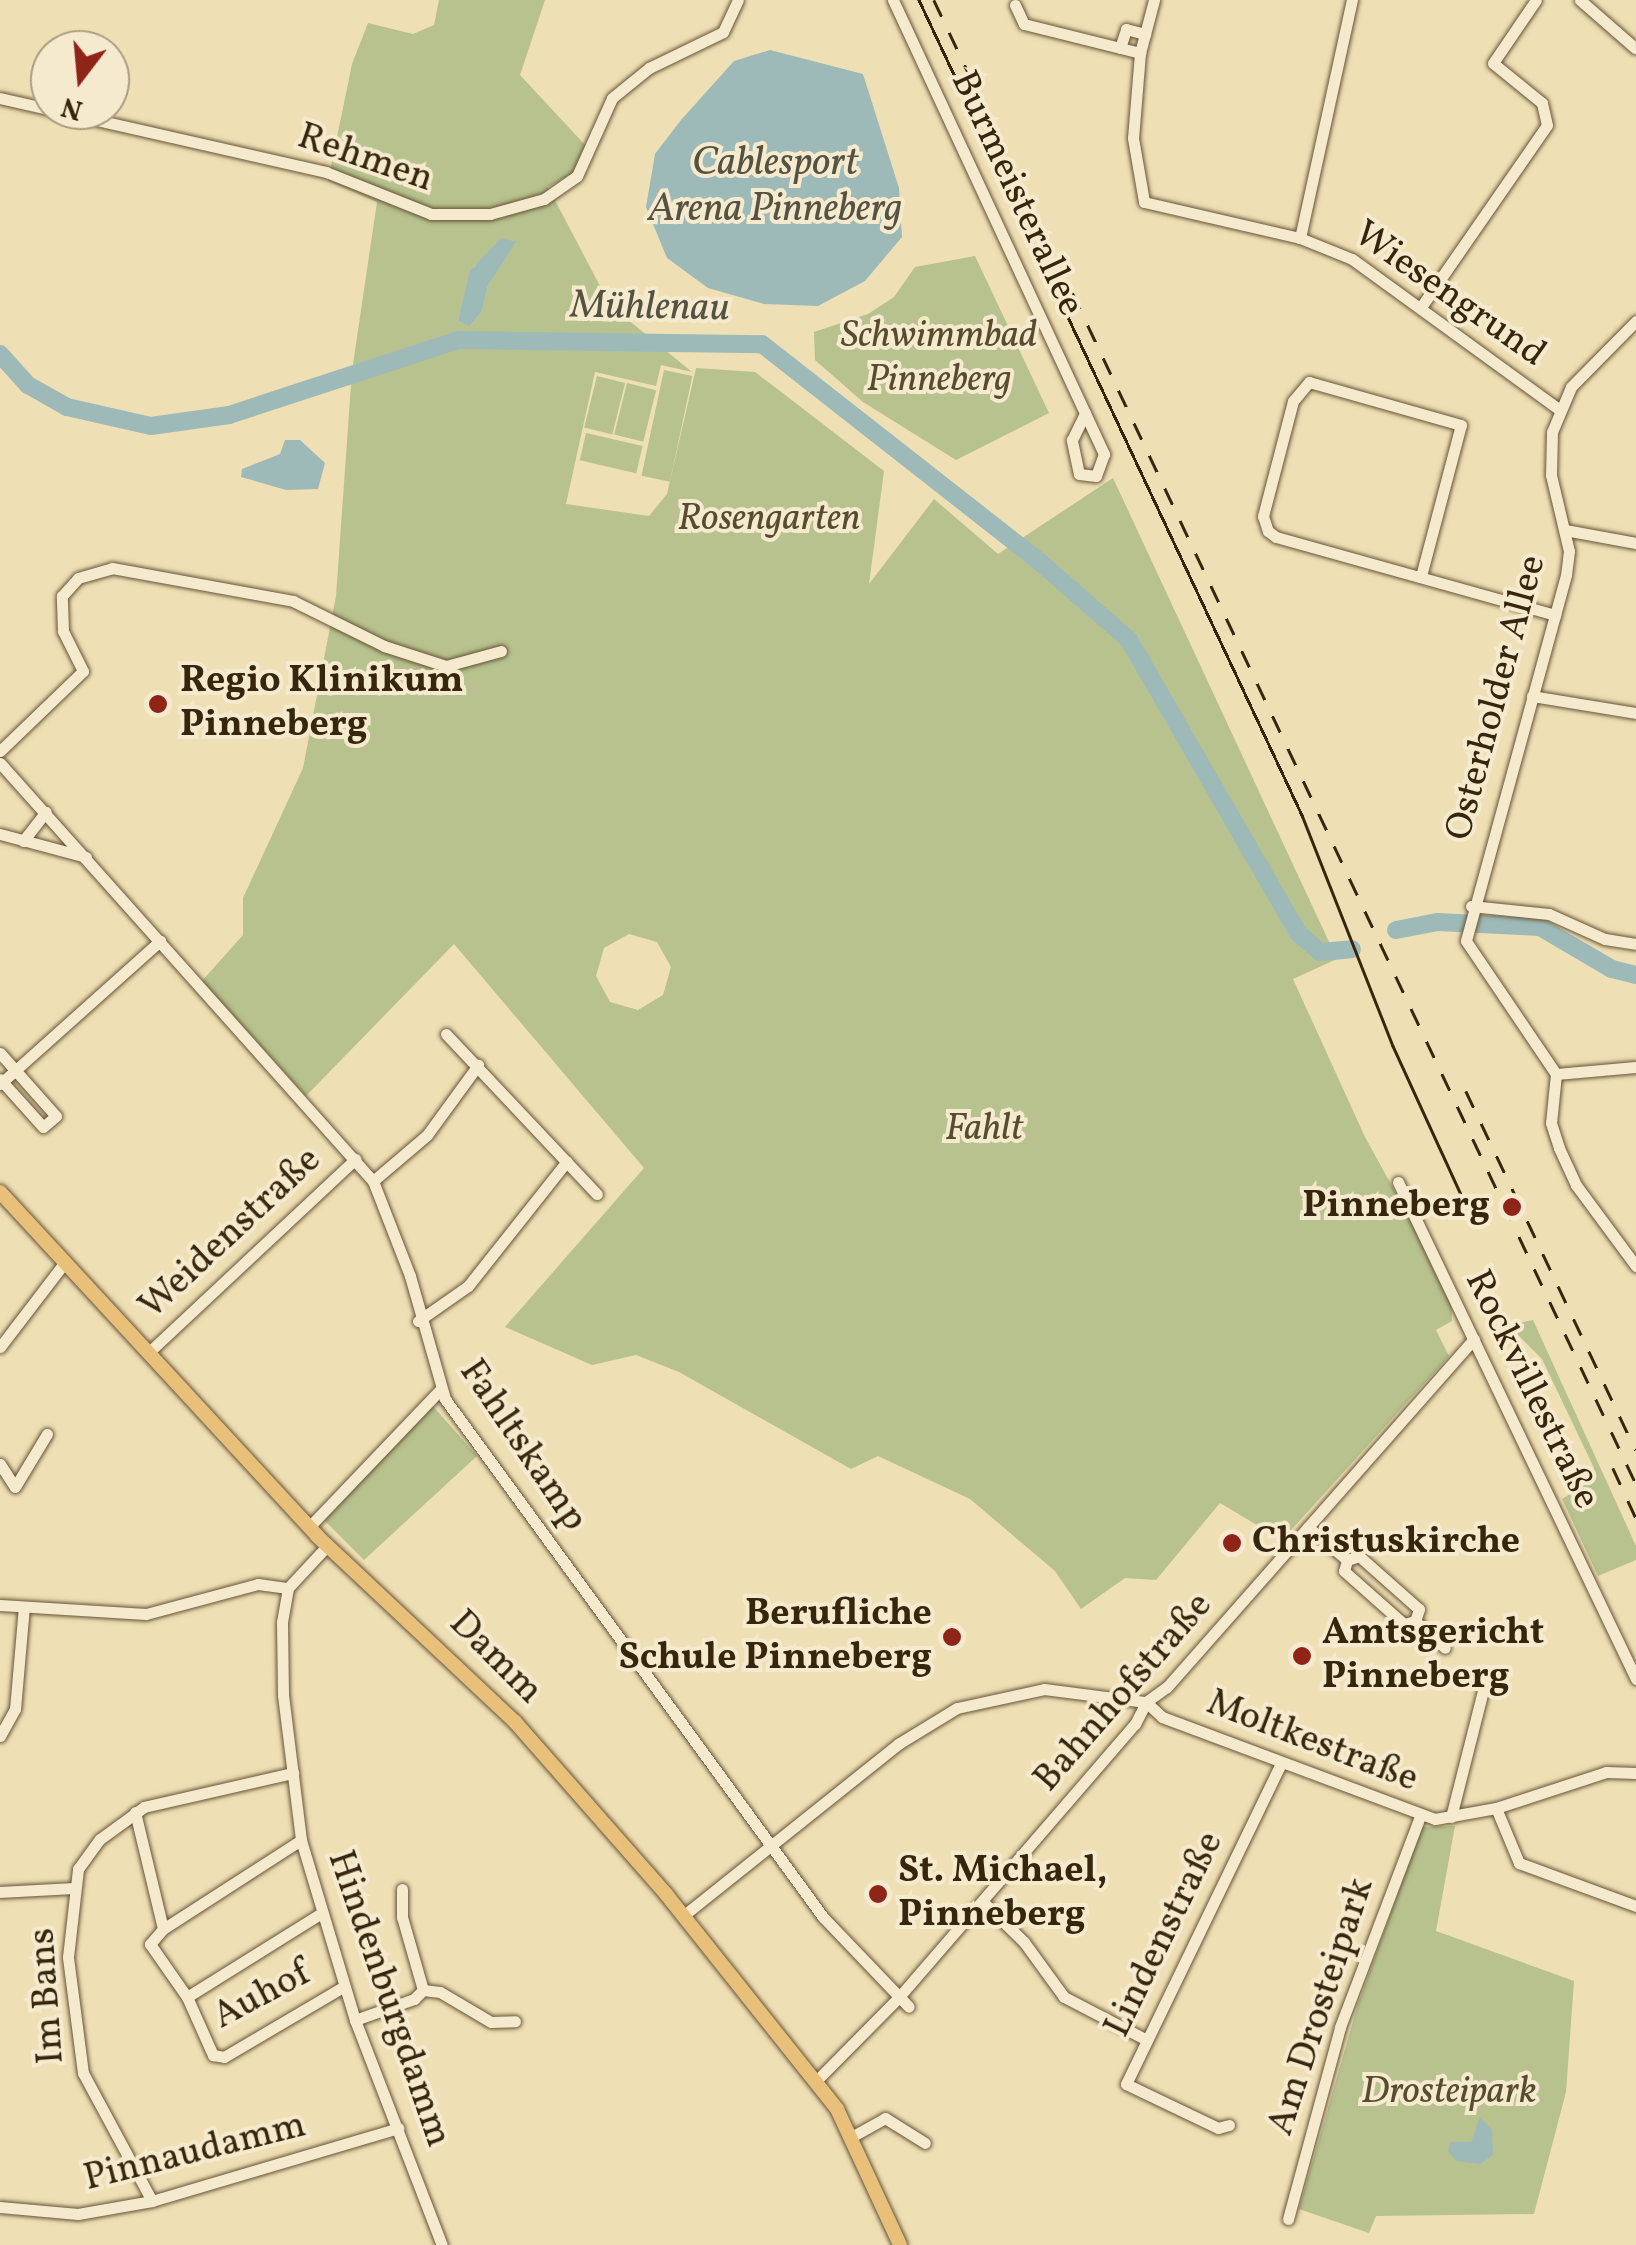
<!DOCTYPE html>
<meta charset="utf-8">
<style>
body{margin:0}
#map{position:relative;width:1636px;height:2245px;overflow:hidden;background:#efdfb4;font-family:Vollkorn,serif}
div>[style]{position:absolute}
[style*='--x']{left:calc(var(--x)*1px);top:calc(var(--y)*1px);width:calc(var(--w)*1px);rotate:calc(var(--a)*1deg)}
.green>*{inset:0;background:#b7c28e;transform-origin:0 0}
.water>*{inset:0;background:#9ebab8}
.river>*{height:18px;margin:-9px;padding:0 9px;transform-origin:9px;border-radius:9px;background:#9ebab8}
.roads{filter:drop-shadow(0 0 2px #655438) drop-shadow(0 0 2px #655438)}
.minor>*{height:11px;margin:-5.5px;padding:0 5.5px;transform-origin:5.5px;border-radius:5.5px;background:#f5eace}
.major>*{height:14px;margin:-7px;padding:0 7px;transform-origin:7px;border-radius:7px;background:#e8c07a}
.tram>*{height:2.5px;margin:-1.25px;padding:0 1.25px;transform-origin:1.25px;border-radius:1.25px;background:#37260e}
.rail>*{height:2.5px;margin-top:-1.25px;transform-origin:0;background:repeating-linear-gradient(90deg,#37260e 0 18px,transparent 0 36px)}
.dots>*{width:28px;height:28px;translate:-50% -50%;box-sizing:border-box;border:5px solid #f5eace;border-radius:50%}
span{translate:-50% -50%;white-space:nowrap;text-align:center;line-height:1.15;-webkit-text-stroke:8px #f5eace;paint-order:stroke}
.street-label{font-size:38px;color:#37260e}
.park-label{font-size:38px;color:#574d2e;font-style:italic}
.poi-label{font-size:38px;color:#37260e;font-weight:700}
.left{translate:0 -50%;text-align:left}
.right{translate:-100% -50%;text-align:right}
.water-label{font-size:40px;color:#565241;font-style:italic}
.north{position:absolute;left:30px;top:30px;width:100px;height:100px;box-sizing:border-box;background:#f5eace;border:2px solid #a99c81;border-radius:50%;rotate:196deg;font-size:28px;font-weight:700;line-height:40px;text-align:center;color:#37260e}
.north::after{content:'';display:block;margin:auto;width:35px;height:45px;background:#8f2418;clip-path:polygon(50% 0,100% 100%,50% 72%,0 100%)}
</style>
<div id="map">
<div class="green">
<i style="clip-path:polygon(evenodd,439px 0,545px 0,520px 75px,586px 146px,573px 173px,548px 187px,610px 305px,692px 372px,661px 365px,656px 386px,595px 372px,566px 504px,649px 516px,667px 494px,696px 368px,755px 372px,884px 471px,869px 584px,934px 499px,998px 554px,1113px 478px,1337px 959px,1293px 979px,1365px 1137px,1451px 1293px,1452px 1321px,1436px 1330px,1449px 1356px,1282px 1540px,1220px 1503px,1156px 1580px,1125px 1578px,1081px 1609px,1055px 1571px,970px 1499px,878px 1456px,851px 1469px,679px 1372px,636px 1355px,592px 1365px,505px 1327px,644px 1168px,454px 944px,306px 1096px,202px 981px,243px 935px,243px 898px,303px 768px,336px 596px,352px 371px,377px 202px,328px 181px,352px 64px,368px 23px,413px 34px,434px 25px,439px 0,515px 242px,488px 286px,482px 312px,471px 325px,458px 321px,474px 266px,515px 242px,439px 0,629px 934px,657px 942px,671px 967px,663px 995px,638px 1010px,610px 1002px,596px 976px,604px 948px,629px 934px)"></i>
<i style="clip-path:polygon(975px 256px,1049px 413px,956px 460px,863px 402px,815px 360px,814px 332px,868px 314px,894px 297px,915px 267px)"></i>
<i style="left:664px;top:370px;width:29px;height:108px;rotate:12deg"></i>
<i style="left:597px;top:376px;width:29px;height:53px;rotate:14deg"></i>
<i style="left:627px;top:383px;width:30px;height:53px;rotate:14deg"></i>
<i style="left:586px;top:433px;width:58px;height:28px;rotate:13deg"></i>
<i style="clip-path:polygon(1533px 1320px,1636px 1546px,1636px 1560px,1598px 1576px,1562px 1499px,1586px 1484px,1594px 1468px,1542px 1359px,1508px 1325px)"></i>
<i style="clip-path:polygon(432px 1405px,477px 1456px,364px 1560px,324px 1520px)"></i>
<i style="clip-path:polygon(1455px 1826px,1436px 1931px,1574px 1981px,1566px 2092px,1534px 2214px,1376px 2216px,1369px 2233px,1299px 2209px,1358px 2004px,1422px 1827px)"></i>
</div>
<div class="water">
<i style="clip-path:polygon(770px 50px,863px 74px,899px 188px,902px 237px,865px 281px,818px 306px,764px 304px,708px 288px,667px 258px,646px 207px,655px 154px,681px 120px,734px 61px)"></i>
<i style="clip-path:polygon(501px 238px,516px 242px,488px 286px,482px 312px,470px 326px,458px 321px,470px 271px)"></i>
<i style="clip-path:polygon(285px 440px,300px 440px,325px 463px,318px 489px,286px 490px,241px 477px,242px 469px,280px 454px)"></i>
<i style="clip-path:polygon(1480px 2117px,1492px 2130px,1493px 2155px,1480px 2164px,1456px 2161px,1448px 2151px,1450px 2142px,1471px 2142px)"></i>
</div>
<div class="river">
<i style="--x:0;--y:354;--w:42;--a:47.9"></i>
<i style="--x:28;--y:385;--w:45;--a:29.4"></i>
<i style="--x:67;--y:407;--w:86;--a:12.7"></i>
<i style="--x:151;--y:426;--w:79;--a:-8"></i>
<i style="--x:229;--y:415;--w:242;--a:-18.1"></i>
<i style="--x:459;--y:340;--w:303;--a:0.8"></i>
<i style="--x:762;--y:344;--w:345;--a:38.1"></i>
<i style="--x:1034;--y:557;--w:126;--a:41.1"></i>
<i style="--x:1129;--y:640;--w:338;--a:60"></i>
<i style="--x:1298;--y:933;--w:29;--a:41"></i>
<i style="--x:1320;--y:952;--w:32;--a:-5"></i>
<i style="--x:1396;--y:930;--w:43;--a:-10.8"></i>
<i style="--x:1438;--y:922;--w:102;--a:2.8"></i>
<i style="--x:1540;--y:927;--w:83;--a:30.3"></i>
<i style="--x:1612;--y:969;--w:25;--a:14"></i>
</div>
<div class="roads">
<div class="minor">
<i style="--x:893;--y:0;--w:501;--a:65.07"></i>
<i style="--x:1104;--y:454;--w:23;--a:110"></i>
<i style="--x:1096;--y:476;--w:17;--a:-173"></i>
<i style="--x:1079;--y:474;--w:35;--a:-102"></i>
<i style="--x:1072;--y:440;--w:30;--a:-64"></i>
<i style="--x:1580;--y:0;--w:73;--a:41.1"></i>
<i style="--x:1015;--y:5;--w:21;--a:65"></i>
<i style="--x:1024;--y:24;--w:120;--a:14"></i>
<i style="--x:1140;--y:53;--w:85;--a:94.7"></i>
<i style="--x:1133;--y:138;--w:65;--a:80.2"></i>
<i style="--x:1144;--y:202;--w:160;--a:13"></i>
<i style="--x:1300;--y:238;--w:56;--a:22"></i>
<i style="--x:1352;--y:259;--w:257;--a:36"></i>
<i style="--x:1120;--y:48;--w:20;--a:-72"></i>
<i style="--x:1126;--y:29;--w:20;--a:15"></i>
<i style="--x:1140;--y:53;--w:55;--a:-75.2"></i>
<i style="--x:0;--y:98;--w:334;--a:12.8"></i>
<i style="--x:326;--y:172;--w:113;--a:21.8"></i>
<i style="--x:431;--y:214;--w:59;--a:0"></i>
<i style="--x:490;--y:214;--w:56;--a:-15.5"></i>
<i style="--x:544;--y:199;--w:40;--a:-34.9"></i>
<i style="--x:577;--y:176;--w:85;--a:-65.8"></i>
<i style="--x:612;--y:98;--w:48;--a:-39"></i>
<i style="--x:649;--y:68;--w:82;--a:-25.9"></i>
<i style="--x:723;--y:32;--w:35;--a:-65"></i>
<i style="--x:1300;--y:238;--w:244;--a:-77.7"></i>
<i style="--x:1421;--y:307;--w:221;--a:-55.3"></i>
<i style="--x:1547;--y:125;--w:23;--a:-103"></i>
<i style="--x:1542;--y:103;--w:63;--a:-140.8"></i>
<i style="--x:1493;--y:63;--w:76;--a:-55.7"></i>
<i style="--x:1636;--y:321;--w:93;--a:134.6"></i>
<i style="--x:1571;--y:387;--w:49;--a:112.9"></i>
<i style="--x:1552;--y:432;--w:43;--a:91.3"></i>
<i style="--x:1551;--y:475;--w:78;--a:76.7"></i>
<i style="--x:1569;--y:551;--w:24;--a:97"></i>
<i style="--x:1566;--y:575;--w:379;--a:105.3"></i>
<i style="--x:1466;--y:941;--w:161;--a:55.9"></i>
<i style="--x:1556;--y:1074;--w:49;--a:95.8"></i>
<i style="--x:1551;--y:1123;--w:26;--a:72"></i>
<i style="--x:1559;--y:1148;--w:41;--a:65.3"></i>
<i style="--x:1576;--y:1185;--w:101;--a:53.5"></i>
<i style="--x:1565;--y:530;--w:72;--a:10.4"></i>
<i style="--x:1421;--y:576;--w:156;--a:-75.2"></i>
<i style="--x:1461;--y:425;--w:158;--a:-164.2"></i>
<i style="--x:1309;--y:382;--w:25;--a:130"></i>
<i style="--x:1293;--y:401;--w:119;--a:104.6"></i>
<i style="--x:1263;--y:516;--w:16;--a:72"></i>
<i style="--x:1268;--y:531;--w:10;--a:37"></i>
<i style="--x:1276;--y:537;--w:290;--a:15.6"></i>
<i style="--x:1532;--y:696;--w:105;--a:9.3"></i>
<i style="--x:0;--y:751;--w:115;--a:-43.9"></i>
<i style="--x:83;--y:671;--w:45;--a:-116.6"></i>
<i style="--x:63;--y:631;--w:35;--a:-92"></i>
<i style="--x:62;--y:596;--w:24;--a:-48"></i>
<i style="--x:78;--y:578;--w:35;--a:-16"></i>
<i style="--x:112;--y:568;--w:184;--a:10.3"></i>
<i style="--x:293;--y:601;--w:102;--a:26.3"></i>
<i style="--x:384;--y:646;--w:65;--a:17.9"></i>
<i style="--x:446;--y:666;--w:57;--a:-15.3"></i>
<i style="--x:0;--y:763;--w:560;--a:48.26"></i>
<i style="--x:373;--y:1181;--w:102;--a:68.7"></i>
<i style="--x:410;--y:1276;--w:128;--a:74.1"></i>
<i style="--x:445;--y:1399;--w:641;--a:53.88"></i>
<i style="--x:823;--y:1917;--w:124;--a:46.3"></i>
<i style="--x:0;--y:834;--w:89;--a:15"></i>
<i style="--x:23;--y:841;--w:37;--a:-52"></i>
<i style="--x:1471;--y:906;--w:78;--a:5.9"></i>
<i style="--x:1549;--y:914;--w:61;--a:24.1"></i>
<i style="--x:1605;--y:939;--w:31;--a:9"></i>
<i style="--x:446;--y:1034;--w:220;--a:46.7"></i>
<i style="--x:0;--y:1053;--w:84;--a:48.4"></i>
<i style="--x:56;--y:1116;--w:17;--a:140"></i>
<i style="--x:43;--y:1127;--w:64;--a:-131.9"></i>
<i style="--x:1556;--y:1074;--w:80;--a:-5"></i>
<i style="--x:0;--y:1084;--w:215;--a:-41.8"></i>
<i style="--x:373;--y:1181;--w:71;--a:-40.4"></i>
<i style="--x:427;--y:1135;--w:87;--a:-53.9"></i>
<i style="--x:1398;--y:1182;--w:551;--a:64.41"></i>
<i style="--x:418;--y:1321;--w:61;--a:-35"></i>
<i style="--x:468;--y:1286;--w:159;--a:-51.6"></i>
<i style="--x:0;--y:1347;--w:107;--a:-52.6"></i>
<i style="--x:148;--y:1353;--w:284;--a:-43.1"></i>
<i style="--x:0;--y:1464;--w:27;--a:57"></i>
<i style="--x:15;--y:1487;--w:62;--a:-58.9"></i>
<i style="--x:309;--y:1527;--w:190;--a:-46.3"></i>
<i style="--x:1308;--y:1527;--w:51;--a:40.2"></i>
<i style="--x:1347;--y:1560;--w:11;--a:105"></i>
<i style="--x:1344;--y:1571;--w:80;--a:41.5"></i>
<i style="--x:1404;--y:1624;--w:11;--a:-15"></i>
<i style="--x:1415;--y:1621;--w:40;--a:42"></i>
<i style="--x:327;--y:1546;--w:57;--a:132.9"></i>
<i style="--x:288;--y:1588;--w:35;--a:100"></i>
<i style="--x:282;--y:1622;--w:73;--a:89.2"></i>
<i style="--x:283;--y:1695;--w:146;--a:82.9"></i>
<i style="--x:301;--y:1840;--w:188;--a:73.3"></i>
<i style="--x:355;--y:2020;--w:241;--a:68.9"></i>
<i style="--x:1347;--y:1560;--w:13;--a:-18"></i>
<i style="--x:1359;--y:1556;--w:80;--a:41.5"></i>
<i style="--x:1419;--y:1609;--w:13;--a:108"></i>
<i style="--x:0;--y:1605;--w:146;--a:3.5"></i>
<i style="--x:146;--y:1614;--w:116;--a:-15"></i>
<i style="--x:258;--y:1584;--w:30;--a:8"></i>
<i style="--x:1146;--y:1702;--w:22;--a:43"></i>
<i style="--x:1162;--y:1717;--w:291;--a:20.5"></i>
<i style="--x:1435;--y:1819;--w:62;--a:-10.2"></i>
<i style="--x:1496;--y:1808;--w:116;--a:-18.1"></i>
<i style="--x:1606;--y:1772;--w:30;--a:2"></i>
<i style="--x:0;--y:1736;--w:31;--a:-61"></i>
<i style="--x:15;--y:1709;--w:102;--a:-85"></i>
<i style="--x:1496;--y:1808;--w:60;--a:67.3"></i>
<i style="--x:1519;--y:1863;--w:125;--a:20.2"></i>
<i style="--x:135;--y:1812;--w:120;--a:76.5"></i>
<i style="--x:1451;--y:1817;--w:138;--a:-75.8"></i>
<i style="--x:301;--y:1840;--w:164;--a:147.2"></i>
<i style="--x:163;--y:1929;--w:20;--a:131"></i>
<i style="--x:150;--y:1944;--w:65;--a:55.1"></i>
<i style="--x:187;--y:1997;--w:64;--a:65.9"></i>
<i style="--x:213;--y:2055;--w:11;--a:10"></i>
<i style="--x:224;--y:2057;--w:138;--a:-30.5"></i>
<i style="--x:0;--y:1892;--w:73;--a:-3.1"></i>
<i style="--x:983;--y:1902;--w:57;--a:44.3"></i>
<i style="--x:1024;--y:1942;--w:68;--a:54"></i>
<i style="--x:1064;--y:1997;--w:93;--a:27.4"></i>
<i style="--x:684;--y:1915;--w:274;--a:-38.6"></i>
<i style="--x:898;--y:1744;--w:69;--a:-31.4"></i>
<i style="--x:957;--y:1708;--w:89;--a:-12.3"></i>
<i style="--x:1044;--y:1689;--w:103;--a:7.3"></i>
<i style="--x:423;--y:1990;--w:17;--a:7"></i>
<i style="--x:440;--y:1992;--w:59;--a:30.5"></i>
<i style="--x:491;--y:2022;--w:24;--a:-2"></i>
<i style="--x:187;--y:1997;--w:157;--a:-32"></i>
<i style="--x:355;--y:2020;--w:63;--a:-19.6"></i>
<i style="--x:414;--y:1999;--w:13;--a:-45"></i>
<i style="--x:423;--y:1990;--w:76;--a:-106"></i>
<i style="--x:402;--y:1917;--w:28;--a:-90"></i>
<i style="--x:815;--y:2082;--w:120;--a:-45.3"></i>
<i style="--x:899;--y:1997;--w:361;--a:-49.2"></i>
<i style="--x:1135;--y:1724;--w:25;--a:-63"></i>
<i style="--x:1146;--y:1702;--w:26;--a:-36"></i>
<i style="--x:1167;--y:1687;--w:464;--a:-48.6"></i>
<i style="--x:1229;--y:2125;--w:11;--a:165"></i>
<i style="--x:1218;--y:2128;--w:102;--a:-154.4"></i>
<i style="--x:1126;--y:2084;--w:356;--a:-64.2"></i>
<i style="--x:853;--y:2136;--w:37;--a:-29"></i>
<i style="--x:885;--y:2118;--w:47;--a:32"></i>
<i style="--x:152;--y:2201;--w:145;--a:-118.3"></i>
<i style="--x:83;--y:2073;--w:117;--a:-97.4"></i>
<i style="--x:68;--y:1957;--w:89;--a:-83.5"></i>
<i style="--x:78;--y:1869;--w:37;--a:-54"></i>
<i style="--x:100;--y:1839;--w:54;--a:-36"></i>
<i style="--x:144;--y:1807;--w:153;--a:-12.9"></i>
<i style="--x:0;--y:2207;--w:78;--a:5.1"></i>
<i style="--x:78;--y:2214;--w:75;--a:-10"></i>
<i style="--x:152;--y:2201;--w:257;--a:-16.5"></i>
<i style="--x:1288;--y:2219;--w:199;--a:-74.8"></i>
<i style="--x:1340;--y:2027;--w:226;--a:-69.2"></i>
</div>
<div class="major">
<i style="--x:0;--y:1192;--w:468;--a:47.3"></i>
<i style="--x:317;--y:1536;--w:272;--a:43.2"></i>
<i style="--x:515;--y:1722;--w:229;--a:48.7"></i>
<i style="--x:666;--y:1894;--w:275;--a:51.5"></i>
<i style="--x:837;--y:2109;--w:150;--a:65.1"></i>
</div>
</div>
<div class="tram">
<i style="--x:919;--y:0;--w:901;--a:64.83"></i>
<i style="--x:1302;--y:815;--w:248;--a:68.5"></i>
<i style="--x:1393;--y:1046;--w:170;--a:65.4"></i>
</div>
<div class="rail">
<i style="--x:934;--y:0;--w:1642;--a:64.68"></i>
<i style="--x:1466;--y:1091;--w:397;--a:64.7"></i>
<i style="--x:1613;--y:1468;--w:55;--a:65.3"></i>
</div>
<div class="dots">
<i style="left:158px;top:704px;background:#8f2418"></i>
<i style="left:1512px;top:1207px;background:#8f2418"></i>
<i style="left:1232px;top:1543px;background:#8f2418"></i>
<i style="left:952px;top:1637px;background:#8f2418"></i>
<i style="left:1302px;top:1656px;background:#8f2418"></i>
<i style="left:878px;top:1894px;background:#8f2418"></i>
</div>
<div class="street-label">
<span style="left:365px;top:159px;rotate:19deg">Rehmen</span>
<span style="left:1016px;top:194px;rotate:65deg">Burmeisterallee</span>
<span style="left:1449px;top:295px;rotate:35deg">Wiesengrund</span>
<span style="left:1497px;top:698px;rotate:-75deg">Osterholder Allee</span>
<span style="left:231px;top:1234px;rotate:-43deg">Weidenstraße</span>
<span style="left:1531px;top:1390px;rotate:64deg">Rockvillestraße</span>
<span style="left:522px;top:1446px;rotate:56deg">Fahltskamp</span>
<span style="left:495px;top:1658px;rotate:45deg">Damm</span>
<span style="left:1124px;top:1693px;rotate:-49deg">Bahnhofstraße</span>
<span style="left:1312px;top:1742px;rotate:21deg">Moltkestraße</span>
<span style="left:1165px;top:1935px;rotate:-64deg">Lindenstraße</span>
<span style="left:48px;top:1996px;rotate:-94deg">Im Bans</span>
<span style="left:262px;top:1996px;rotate:-28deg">Auhof</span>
<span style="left:388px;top:1999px;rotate:71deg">Hindenburgdamm</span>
<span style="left:1322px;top:2007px;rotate:-72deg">Am Drosteipark</span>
<span style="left:195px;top:2153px;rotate:-14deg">Pinnaudamm</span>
</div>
<div class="park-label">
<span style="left:939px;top:359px">Schwimmbad<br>Pinneberg</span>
<span style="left:769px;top:520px">Rosengarten</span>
<span style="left:984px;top:1130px">Fahlt</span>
<span style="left:1449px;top:2093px">Drosteipark</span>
</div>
<div class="poi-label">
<span class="left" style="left:180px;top:704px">Regio Klinikum<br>Pinneberg</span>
<span class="right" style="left:1490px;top:1207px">Pinneberg</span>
<span class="left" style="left:1252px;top:1543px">Christuskirche</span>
<span class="right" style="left:932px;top:1637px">Berufliche<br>Schule Pinneberg</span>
<span class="left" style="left:1322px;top:1656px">Amtsgericht<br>Pinneberg</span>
<span class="left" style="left:898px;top:1894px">St. Michael,<br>Pinneberg</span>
</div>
<div class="water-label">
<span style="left:775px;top:187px">Cablesport<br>Arena Pinneberg</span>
<span style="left:650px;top:308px;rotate:1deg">Mühlenau</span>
</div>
<div class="north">N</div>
</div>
